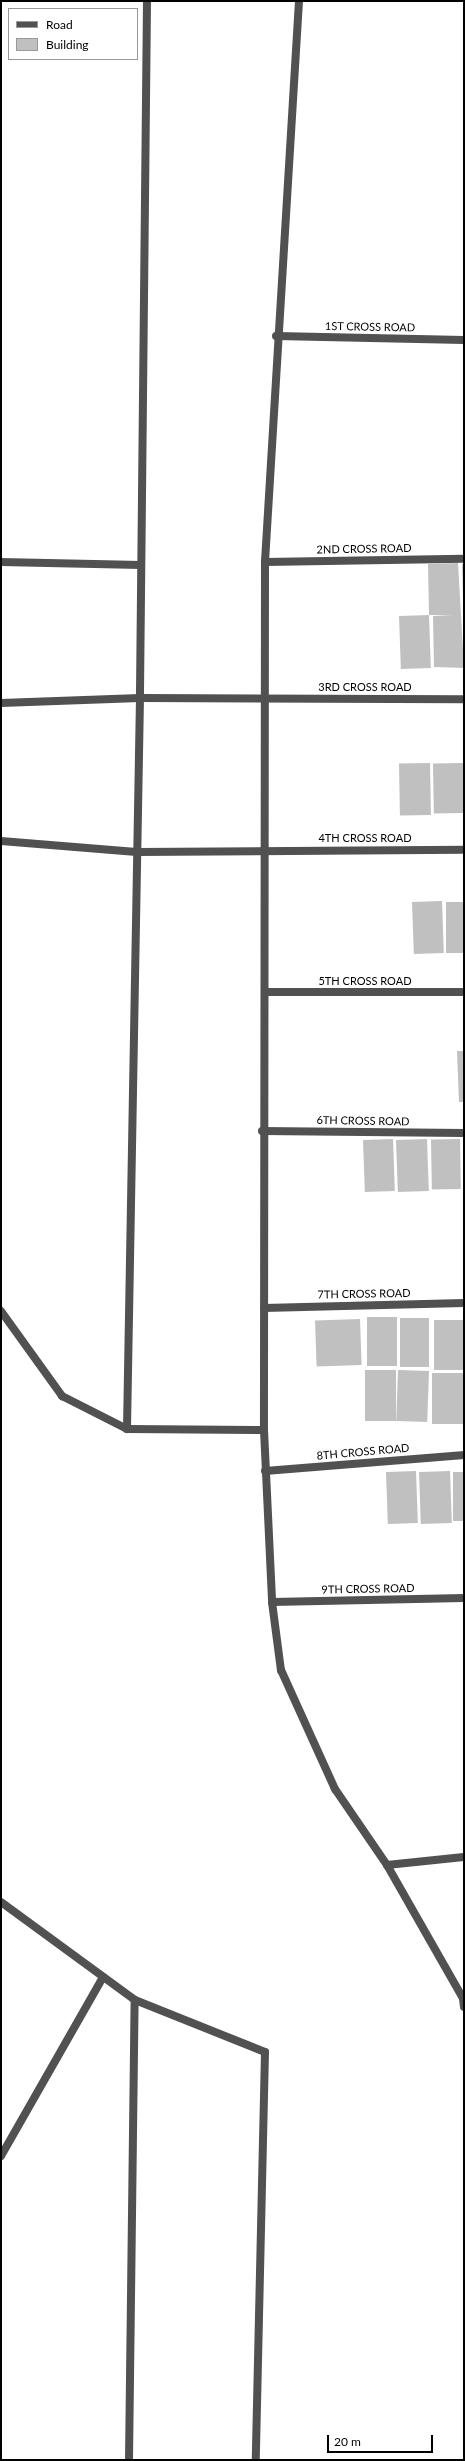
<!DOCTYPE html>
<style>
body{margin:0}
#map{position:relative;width:465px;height:2461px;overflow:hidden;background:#fff;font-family:Lato,sans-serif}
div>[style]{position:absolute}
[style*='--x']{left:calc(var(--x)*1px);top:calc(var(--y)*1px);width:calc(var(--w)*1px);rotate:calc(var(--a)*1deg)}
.building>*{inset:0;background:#c0c0c0;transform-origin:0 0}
.street>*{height:8px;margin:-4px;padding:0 4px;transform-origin:4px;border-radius:4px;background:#515151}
span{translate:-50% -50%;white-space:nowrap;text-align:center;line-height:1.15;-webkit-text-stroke:3.5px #fff;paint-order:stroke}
.street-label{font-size:11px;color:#000}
.frame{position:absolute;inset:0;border:2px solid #000;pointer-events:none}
.legend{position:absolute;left:8px;top:8px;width:130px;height:52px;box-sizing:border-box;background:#fff;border:1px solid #999;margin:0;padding:5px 7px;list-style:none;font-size:12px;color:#000}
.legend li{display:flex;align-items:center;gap:8px;height:20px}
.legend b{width:20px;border:1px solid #999}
.scale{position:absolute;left:327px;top:2435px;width:106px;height:18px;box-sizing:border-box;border:2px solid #000;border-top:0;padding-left:5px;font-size:12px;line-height:14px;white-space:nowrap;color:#000;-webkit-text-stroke:3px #fff;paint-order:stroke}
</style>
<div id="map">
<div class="building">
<i style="clip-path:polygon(458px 563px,464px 668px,434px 667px,433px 616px,452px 615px,429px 615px,428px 564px)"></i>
<i style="clip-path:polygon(462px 564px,464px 564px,464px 596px,463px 596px)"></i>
<i style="left:429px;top:615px;width:53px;height:30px;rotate:88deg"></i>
<i style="left:430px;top:763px;width:52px;height:31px;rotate:89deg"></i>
<i style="left:463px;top:763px;width:50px;height:30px;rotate:89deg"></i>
<i style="left:442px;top:901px;width:52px;height:30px;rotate:88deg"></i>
<i style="left:446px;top:902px;width:18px;height:51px"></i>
<i style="clip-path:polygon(457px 1051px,464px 1051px,464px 1102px,459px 1102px)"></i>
<i style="left:393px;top:1139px;width:52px;height:30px;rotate:88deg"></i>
<i style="left:427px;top:1139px;width:52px;height:31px;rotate:88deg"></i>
<i style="left:460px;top:1139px;width:50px;height:29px;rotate:89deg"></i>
<i style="left:367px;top:1317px;width:30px;height:49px"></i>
<i style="left:400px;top:1318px;width:29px;height:49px"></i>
<i style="left:360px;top:1319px;width:46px;height:45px;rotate:88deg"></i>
<i style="left:434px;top:1320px;width:29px;height:50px"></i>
<i style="left:365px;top:1370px;width:31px;height:51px"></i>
<i style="left:398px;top:1370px;width:31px;height:51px;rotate:2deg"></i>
<i style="left:432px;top:1373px;width:31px;height:51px"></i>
<i style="left:416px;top:1471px;width:52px;height:30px;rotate:88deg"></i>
<i style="left:450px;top:1471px;width:52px;height:31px;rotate:88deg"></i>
<i style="left:453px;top:1472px;width:11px;height:49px"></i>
</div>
<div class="street">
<i style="--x:147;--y:1;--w:697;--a:90.58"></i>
<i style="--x:140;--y:698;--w:731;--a:91.02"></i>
<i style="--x:127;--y:1429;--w:137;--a:0.4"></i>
<i style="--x:299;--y:1;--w:562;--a:93.47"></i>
<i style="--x:265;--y:562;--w:868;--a:90.07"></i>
<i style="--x:264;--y:1430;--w:172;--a:87.3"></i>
<i style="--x:272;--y:1602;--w:69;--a:82.5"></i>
<i style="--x:281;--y:1670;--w:131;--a:65.6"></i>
<i style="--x:335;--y:1789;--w:92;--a:55.6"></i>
<i style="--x:387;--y:1865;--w:153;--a:60.3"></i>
<i style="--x:463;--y:1998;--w:9;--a:84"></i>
<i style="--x:276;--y:336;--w:188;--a:1.2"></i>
<i style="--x:1;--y:562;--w:140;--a:1.2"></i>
<i style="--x:265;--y:562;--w:199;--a:-0.9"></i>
<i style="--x:1;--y:703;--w:139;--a:-2.1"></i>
<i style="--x:140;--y:698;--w:324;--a:0.2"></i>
<i style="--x:1;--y:841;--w:136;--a:4.6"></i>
<i style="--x:137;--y:852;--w:327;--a:-0.4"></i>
<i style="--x:265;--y:992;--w:199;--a:0"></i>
<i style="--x:262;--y:1131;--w:202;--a:0.6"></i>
<i style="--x:264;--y:1308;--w:200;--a:-1.4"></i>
<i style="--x:1;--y:1311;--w:105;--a:54.3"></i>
<i style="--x:62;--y:1396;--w:73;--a:26.9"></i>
<i style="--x:265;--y:1471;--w:200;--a:-4.6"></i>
<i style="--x:272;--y:1602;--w:192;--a:-1.2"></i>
<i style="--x:387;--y:1865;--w:77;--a:-5.9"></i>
<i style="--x:1;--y:1902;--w:166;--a:36.2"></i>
<i style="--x:135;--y:2000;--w:140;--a:21.8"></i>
<i style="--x:265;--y:2052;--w:408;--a:91.3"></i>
<i style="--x:1;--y:2156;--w:206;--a:-60.3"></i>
<i style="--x:129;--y:2460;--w:460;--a:-89.3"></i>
</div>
<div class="street-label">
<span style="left:370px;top:327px;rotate:1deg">1ST CROSS ROAD</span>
<span style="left:364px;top:549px;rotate:-1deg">2ND CROSS ROAD</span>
<span style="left:365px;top:687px">3RD CROSS ROAD</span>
<span style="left:365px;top:838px">4TH CROSS ROAD</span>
<span style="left:365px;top:981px">5TH CROSS ROAD</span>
<span style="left:363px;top:1121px;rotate:1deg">6TH CROSS ROAD</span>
<span style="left:364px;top:1294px;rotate:-1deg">7TH CROSS ROAD</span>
<span style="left:363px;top:1452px;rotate:-5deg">8TH CROSS ROAD</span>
<span style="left:368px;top:1589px;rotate:-1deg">9TH CROSS ROAD</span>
</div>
<div class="frame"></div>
<ul class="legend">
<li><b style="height:5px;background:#515151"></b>Road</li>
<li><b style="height:11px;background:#c0c0c0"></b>Building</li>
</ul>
<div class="scale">20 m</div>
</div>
